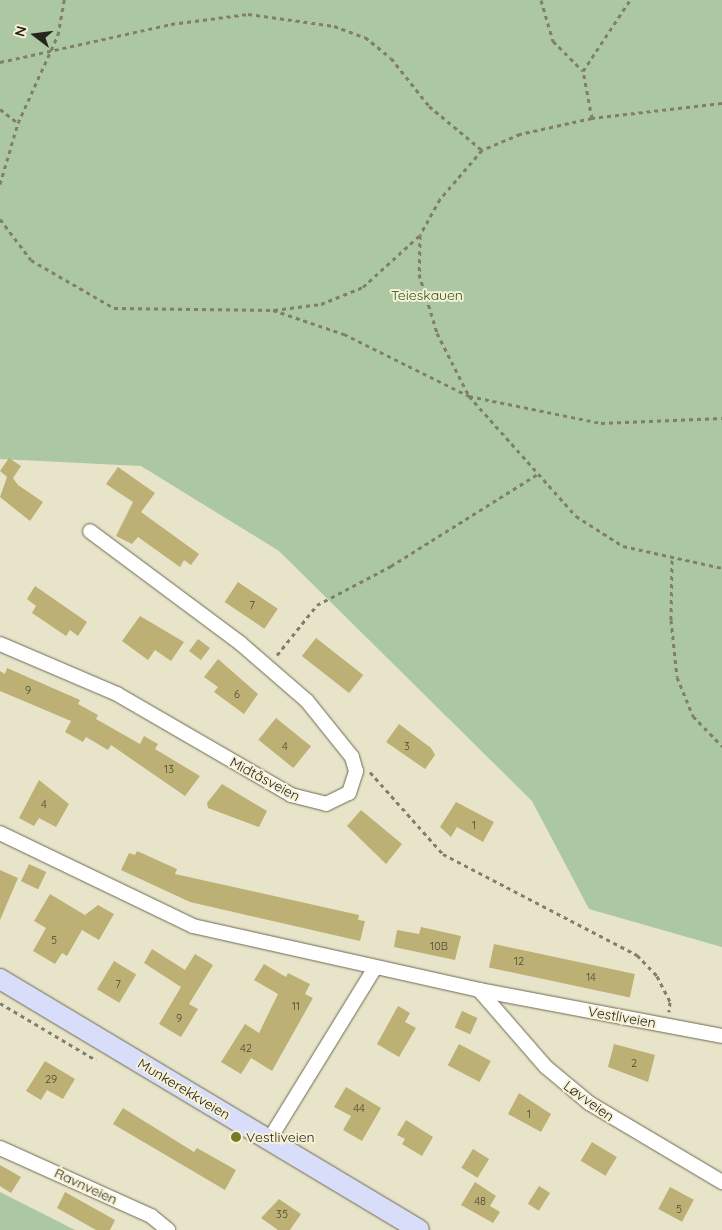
<!DOCTYPE html>
<meta charset="utf-8">
<style>
body{margin:0}
#map{position:relative;width:722px;height:1230px;overflow:hidden;background:#e8e4c9;font-family:Quicksand,sans-serif}
div>[style]{position:absolute}
[style*='--x']{left:calc(var(--x)*1px);top:calc(var(--y)*1px);width:calc(var(--w)*1px);rotate:calc(var(--a)*1deg)}
.green>*{inset:0;background:#abc8a2}
.building>*{inset:0;background:#bcb075;transform-origin:0 0}
.path>*{height:3px;margin-top:-1.5px;transform-origin:0;background:repeating-linear-gradient(90deg,#817e6c 0 4px,transparent 0 8px)}
.roads{filter:drop-shadow(0 0 1px #6d6951) drop-shadow(0 0 1px #6d6951)}
.street>*{height:14px;margin:-7px;padding:0 7px;transform-origin:7px;border-radius:7px;background:#fff}
.secondary>*{height:20px;margin:-10px;padding:0 10px;transform-origin:10px;border-radius:10px;background:#d8ddfa}
.dots>*{width:14px;height:14px;translate:-50% -50%;box-sizing:border-box;border:2px solid #f6f1d6;border-radius:50%}
span{translate:-50% -50%;white-space:nowrap;text-align:center;line-height:1.15;-webkit-text-stroke:4px #f6f1d6;paint-order:stroke}
.number-label{font-size:11px;color:#4c4832}
.number-label span{-webkit-text-stroke-width:0}
.park-label{font-size:14px;color:#24530f}
.street-label{font-size:14px;color:#27251b}
.poi-label{font-size:14px;color:#27251b}
.left{translate:0 -50%;text-align:left}
.north{position:absolute;left:10px;top:10px;width:50px;height:50px;-webkit-text-stroke:4px #f6f1d6;paint-order:stroke;rotate:285deg;font-size:14px;font-weight:700;line-height:20px;text-align:center;color:#27251b}
.north::after{content:'';display:block;margin:auto;width:18px;height:22px;background:#27251b;clip-path:polygon(50% 0,100% 100%,50% 72%,0 100%)}
</style>
<div id="map">
<div class="green">
<i style="clip-path:polygon(0 0,722px 0,722px 947px,589px 909px,532px 801px,279px 551px,141px 466px,0 459px)"></i>
<i style="clip-path:polygon(0 1192px,75px 1230px,0 1230px)"></i>
</div>
<div class="building">
<i style="clip-path:polygon(9px 458px,21px 466px,13px 478px,18px 485px,43px 502px,30px 521px,0 497px,7px 477px,0 471px)"></i>
<i style="clip-path:polygon(118px 467px,155px 493px,141px 512px,199px 554px,191px 565px,184px 560px,180px 567px,138px 537px,132px 544px,116px 536px,133px 502px,106px 484px)"></i>
<i style="left:238px;top:582px;width:48px;height:24px;rotate:34deg"></i>
<i style="clip-path:polygon(35px 586px,87px 622px,78px 636px,70px 630px,66px 636px,32px 613px,36px 606px,27px 599px)"></i>
<i style="clip-path:polygon(140px 616px,184px 642px,171px 661px,155px 650px,148px 660px,122px 641px)"></i>
<i style="left:316px;top:638px;width:60px;height:23px;rotate:38deg"></i>
<i style="left:198px;top:639px;width:15px;height:15px;rotate:37deg"></i>
<i style="clip-path:polygon(218px 659px,258px 694px,244px 714px,214px 692px,218px 687px,204px 677px)"></i>
<i style="clip-path:polygon(7px 668px,80px 700px,78px 704px,98px 715px,96px 719px,140px 744px,144px 736px,158px 744px,155px 749px,200px 776px,185px 796px,111px 745px,108px 750px,86px 737px,83px 742px,65px 732px,71px 721px,0 691px,0 671px,5px 674px)"></i>
<i style="left:276px;top:718px;width:45px;height:28px;rotate:39deg"></i>
<i style="clip-path:polygon(399px 724px,431px 748px,435px 755px,425px 769px,386px 742px)"></i>
<i style="clip-path:polygon(39px 780px,69px 804px,56px 827px,39px 818px,34px 826px,19px 818px)"></i>
<i style="clip-path:polygon(222px 784px,267px 811px,259px 827px,208px 808px,207px 803px)"></i>
<i style="clip-path:polygon(456px 802px,494px 822px,483px 842px,457px 827px,451px 837px,440px 827px)"></i>
<i style="clip-path:polygon(361px 810px,402px 844px,386px 864px,347px 826px)"></i>
<i style="clip-path:polygon(137px 851px,177px 869px,175px 874px,359px 915px,358px 920px,365px 921px,360px 941px,190px 902px,121px 870px,129px 853px,135px 855px)"></i>
<i style="left:29px;top:864px;width:19px;height:19px;rotate:25deg"></i>
<i style="clip-path:polygon(0 870px,18px 878px,0 920px)"></i>
<i style="clip-path:polygon(50px 894px,85px 915px,98px 905px,114px 914px,99px 940px,82px 930px,67px 956px,62px 953px,55px 964px,33px 951px,46px 928px,34px 921px)"></i>
<i style="clip-path:polygon(421px 927px,461px 936px,455px 960px,394px 947px,397px 930px,419px 934px)"></i>
<i style="left:494px;top:944px;width:144px;height:24px;rotate:12deg"></i>
<i style="clip-path:polygon(152px 949px,185px 970px,195px 954px,213px 965px,189px 1004px,198px 1009px,181px 1037px,159px 1024px,181px 987px,144px 963px)"></i>
<i style="left:114px;top:961px;width:26px;height:33px;rotate:31deg"></i>
<i style="clip-path:polygon(264px 964px,286px 977px,288px 973px,310px 984px,305px 994px,313px 998px,272px 1071px,251px 1058px,241px 1074px,221px 1062px,245px 1024px,259px 1033px,278px 994px,254px 980px)"></i>
<i style="clip-path:polygon(398px 1006px,410px 1013px,405px 1022px,416px 1028px,399px 1057px,377px 1044px)"></i>
<i style="left:462px;top:1011px;width:17px;height:18px;rotate:24deg"></i>
<i style="left:459px;top:1044px;width:36px;height:24px;rotate:28deg"></i>
<i style="clip-path:polygon(614px 1044px,655px 1055px,648px 1082px,608px 1067px)"></i>
<i style="clip-path:polygon(45px 1061px,75px 1079px,63px 1099px,47px 1090px,41px 1100px,26px 1091px)"></i>
<i style="clip-path:polygon(346px 1087px,381px 1108px,362px 1141px,343px 1130px,351px 1116px,334px 1107px)"></i>
<i style="clip-path:polygon(519px 1093px,551px 1114px,541px 1132px,508px 1114px)"></i>
<i style="clip-path:polygon(123px 1108px,194px 1152px,197px 1148px,236px 1170px,225px 1190px,113px 1124px)"></i>
<i style="clip-path:polygon(406px 1120px,433px 1137px,422px 1156px,402px 1144px,405px 1139px,397px 1135px)"></i>
<i style="left:592px;top:1142px;width:29px;height:22px;rotate:31deg"></i>
<i style="left:473px;top:1149px;width:19px;height:22px;rotate:32deg"></i>
<i style="clip-path:polygon(0 1165px,21px 1177px,11px 1193px,0 1186px)"></i>
<i style="clip-path:polygon(475px 1182px,496px 1196px,490px 1206px,500px 1212px,493px 1223px,461px 1205px)"></i>
<i style="left:539px;top:1186px;width:13px;height:21px;rotate:32deg"></i>
<i style="left:670px;top:1187px;width:27px;height:25px;rotate:28deg"></i>
<i style="clip-path:polygon(65px 1192px,115px 1220px,110px 1230px,96px 1230px,57px 1208px)"></i>
<i style="clip-path:polygon(279px 1199px,301px 1214px,290px 1230px,278px 1230px,261px 1218px)"></i>
</div>
<div class="path">
<i style="--x:541;--y:0;--w:43;--a:73.7"></i>
<i style="--x:553;--y:41;--w:42;--a:45"></i>
<i style="--x:0;--y:62;--w:175;--a:-12.5"></i>
<i style="--x:171;--y:24;--w:78;--a:-7.4"></i>
<i style="--x:248;--y:14;--w:87;--a:7.9"></i>
<i style="--x:334;--y:26;--w:33;--a:20"></i>
<i style="--x:365;--y:37;--w:33;--a:39"></i>
<i style="--x:391;--y:58;--w:61;--a:51.6"></i>
<i style="--x:429;--y:106;--w:69;--a:39.7"></i>
<i style="--x:722;--y:103;--w:131;--a:173.4"></i>
<i style="--x:592;--y:118;--w:74;--a:167.5"></i>
<i style="--x:520;--y:134;--w:41;--a:157.2"></i>
<i style="--x:482;--y:150;--w:65;--a:130.6"></i>
<i style="--x:440;--y:199;--w:41;--a:119.1"></i>
<i style="--x:420;--y:235;--w:39;--a:91"></i>
<i style="--x:419;--y:274;--w:62;--a:73"></i>
<i style="--x:437;--y:333;--w:71;--a:63.1"></i>
<i style="--x:469;--y:396;--w:161;--a:48.3"></i>
<i style="--x:576;--y:516;--w:56;--a:32.6"></i>
<i style="--x:623;--y:546;--w:101;--a:12.5"></i>
<i style="--x:0;--y:109;--w:23;--a:38"></i>
<i style="--x:592;--y:118;--w:48;--a:-100.8"></i>
<i style="--x:583;--y:71;--w:85;--a:-56.5"></i>
<i style="--x:0;--y:184;--w:64;--a:-73.6"></i>
<i style="--x:18;--y:123;--w:97;--a:-65.6"></i>
<i style="--x:58;--y:35;--w:36;--a:-80"></i>
<i style="--x:0;--y:219;--w:51;--a:52.9"></i>
<i style="--x:31;--y:260;--w:96;--a:30"></i>
<i style="--x:114;--y:308;--w:159;--a:0.7"></i>
<i style="--x:273;--y:310;--w:75;--a:18.7"></i>
<i style="--x:344;--y:334;--w:140;--a:26.4"></i>
<i style="--x:469;--y:396;--w:135;--a:11.6"></i>
<i style="--x:601;--y:423;--w:121;--a:-2.4"></i>
<i style="--x:274;--y:310;--w:47;--a:-7.3"></i>
<i style="--x:321;--y:304;--w:45;--a:-22"></i>
<i style="--x:363;--y:287;--w:77;--a:-42.4"></i>
<i style="--x:672;--y:560;--w:60;--a:91"></i>
<i style="--x:671;--y:620;--w:57;--a:84"></i>
<i style="--x:677;--y:677;--w:42;--a:67.7"></i>
<i style="--x:693;--y:716;--w:42;--a:46"></i>
<i style="--x:277;--y:655;--w:64;--a:-51.3"></i>
<i style="--x:317;--y:605;--w:84;--a:-27.8"></i>
<i style="--x:391;--y:566;--w:175;--a:-32.1"></i>
<i style="--x:370;--y:772;--w:110;--a:48.3"></i>
<i style="--x:443;--y:854;--w:219;--a:27.5"></i>
<i style="--x:637;--y:955;--w:29;--a:46"></i>
<i style="--x:657;--y:976;--w:29;--a:63"></i>
<i style="--x:670;--y:1002;--w:10;--a:96"></i>
<i style="--x:0;--y:1003;--w:112;--a:30.7"></i>
</div>
<div class="roads">
<div class="street">
<i style="--x:0;--y:644;--w:127;--a:23.1"></i>
<i style="--x:117;--y:694;--w:201;--a:30.1"></i>
<i style="--x:291;--y:795;--w:36;--a:14"></i>
<i style="--x:326;--y:804;--w:25;--a:-26"></i>
<i style="--x:349;--y:793;--w:23;--a:-72"></i>
<i style="--x:356;--y:771;--w:15;--a:-106"></i>
<i style="--x:352;--y:757;--w:72;--a:-128.8"></i>
<i style="--x:307;--y:701;--w:89;--a:-139.1"></i>
<i style="--x:240;--y:643;--w:187;--a:-143.3"></i>
<i style="--x:0;--y:833;--w:214;--a:25.7"></i>
<i style="--x:193;--y:926;--w:293;--a:12.6"></i>
<i style="--x:479;--y:990;--w:247;--a:10.7"></i>
<i style="--x:479;--y:990;--w:102;--a:49"></i>
<i style="--x:546;--y:1067;--w:56;--a:39.9"></i>
<i style="--x:589;--y:1103;--w:155;--a:30.7"></i>
<i style="--x:269;--y:1140;--w:202;--a:-58.4"></i>
<i style="--x:0;--y:1148;--w:166;--a:24.2"></i>
<i style="--x:151;--y:1216;--w:22;--a:39"></i>
</div>
<div class="secondary">
<i style="--x:0;--y:979;--w:488;--a:30.9"></i>
</div>
</div>
<div class="dots">
<i style="left:236px;top:1137px;background:#767b25"></i>
</div>
<div class="number-label">
<span style="left:252px;top:605px">7</span>
<span style="left:28px;top:690px">9</span>
<span style="left:237px;top:694px">6</span>
<span style="left:285px;top:746px">4</span>
<span style="left:407px;top:746px">3</span>
<span style="left:169px;top:769px">13</span>
<span style="left:44px;top:804px">4</span>
<span style="left:474px;top:825px">1</span>
<span style="left:54px;top:940px">5</span>
<span style="left:439px;top:946px">10B</span>
<span style="left:519px;top:961px">12</span>
<span style="left:591px;top:977px">14</span>
<span style="left:118px;top:984px">7</span>
<span style="left:296px;top:1006px">11</span>
<span style="left:179px;top:1018px">9</span>
<span style="left:246px;top:1048px">42</span>
<span style="left:634px;top:1063px">2</span>
<span style="left:51px;top:1079px">29</span>
<span style="left:359px;top:1108px">44</span>
<span style="left:529px;top:1114px">1</span>
<span style="left:480px;top:1201px">48</span>
<span style="left:679px;top:1209px">5</span>
<span style="left:282px;top:1214px">35</span>
</div>
<div class="park-label">
<span style="left:427px;top:295px">Teieskauen</span>
</div>
<div class="street-label">
<span style="left:265px;top:779px;rotate:28deg">Midtåsveien</span>
<span style="left:622px;top:1017px;rotate:10deg">Vestliveien</span>
<span style="left:184px;top:1089px;rotate:31deg">Munkerekkveien</span>
<span style="left:589px;top:1101px;rotate:36deg">Løvveien</span>
<span style="left:86px;top:1186px;rotate:25deg">Ravnveien</span>
</div>
<div class="poi-label">
<span class="left" style="left:246px;top:1137px">Vestliveien</span>
</div>
<div class="north">N</div>
</div>
